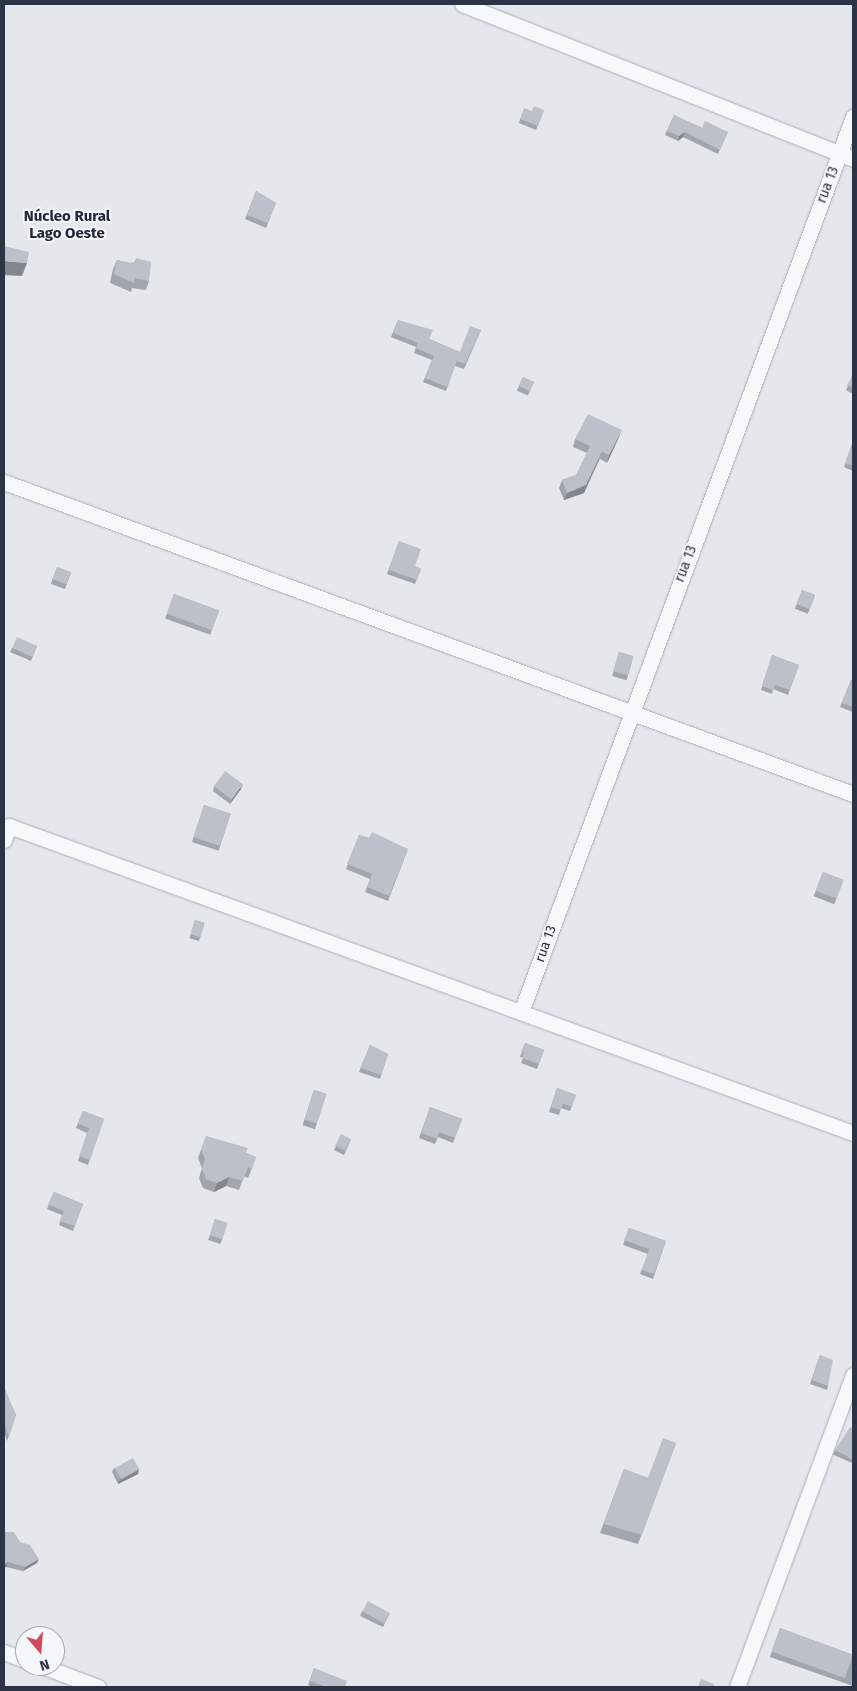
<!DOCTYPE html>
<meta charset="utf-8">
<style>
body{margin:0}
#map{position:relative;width:857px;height:1691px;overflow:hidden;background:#e4e7ec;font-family:"Fira Sans",sans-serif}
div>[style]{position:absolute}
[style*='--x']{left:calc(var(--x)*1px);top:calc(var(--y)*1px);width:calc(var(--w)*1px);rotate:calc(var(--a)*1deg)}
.roads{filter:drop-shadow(0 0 1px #a9aeb7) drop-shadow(0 0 1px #a9aeb7)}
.minor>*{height:15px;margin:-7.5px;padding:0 7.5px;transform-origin:7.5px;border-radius:7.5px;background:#f7f8fa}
.wall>*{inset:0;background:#a1a5ae;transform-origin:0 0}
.shaded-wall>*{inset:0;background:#83868d}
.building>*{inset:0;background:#bbc0ca;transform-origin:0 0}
span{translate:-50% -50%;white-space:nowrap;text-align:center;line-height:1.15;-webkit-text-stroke:4px #f4f6f9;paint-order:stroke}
.street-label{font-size:14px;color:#2b3445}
.neighbourhood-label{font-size:15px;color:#1d2536;font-weight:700}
.frame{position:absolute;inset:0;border:5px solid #2b3445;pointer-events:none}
.north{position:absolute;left:15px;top:1626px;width:50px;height:50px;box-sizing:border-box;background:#f4f6f9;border:1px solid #a4a8b1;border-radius:50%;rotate:162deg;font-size:14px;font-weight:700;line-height:20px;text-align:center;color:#2b3445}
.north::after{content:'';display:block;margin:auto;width:18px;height:22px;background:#d1495b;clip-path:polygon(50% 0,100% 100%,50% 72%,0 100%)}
</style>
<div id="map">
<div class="roads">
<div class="minor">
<i style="--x:462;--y:4;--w:421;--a:21.6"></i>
<i style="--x:4;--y:482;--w:905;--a:20.18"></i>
<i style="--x:4;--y:840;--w:15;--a:-70"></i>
<i style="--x:9;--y:826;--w:898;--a:19.99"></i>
<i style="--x:521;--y:1012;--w:955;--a:-69.65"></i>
<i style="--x:4;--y:1652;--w:22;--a:21"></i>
<i style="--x:42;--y:1666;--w:60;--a:20.6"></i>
<i style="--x:737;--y:1687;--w:333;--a:-69.6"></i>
</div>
</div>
<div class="wall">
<i style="clip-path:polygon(544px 110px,536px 130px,519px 123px,520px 119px,532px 111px)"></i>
<i style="clip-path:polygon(674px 115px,702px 128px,728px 132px,718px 154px,683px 137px,678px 141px,665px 135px)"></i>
<i style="clip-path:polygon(256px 191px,276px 203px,266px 228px,245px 219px)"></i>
<i style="clip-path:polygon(136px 258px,149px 281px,146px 290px,132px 288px,131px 292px,110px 283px,113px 269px,117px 260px,130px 263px,135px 262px)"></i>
<i style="clip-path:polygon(398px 320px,429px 339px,460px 352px,481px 330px,464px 369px,455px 366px,446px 391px,423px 382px,432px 360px,414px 353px,416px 347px,391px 337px)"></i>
<i style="clip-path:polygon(853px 374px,853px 394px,846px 390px)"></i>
<i style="left:523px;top:377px;width:12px;height:15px;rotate:24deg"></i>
<i style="clip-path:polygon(619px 437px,607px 463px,600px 459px,584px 493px,564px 500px,559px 488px,562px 480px,576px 475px,587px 453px,573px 447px,575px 439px)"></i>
<i style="clip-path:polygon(853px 441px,853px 471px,844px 467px)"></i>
<i style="clip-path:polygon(399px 541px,415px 566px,421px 569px,415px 584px,387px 574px)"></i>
<i style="left:57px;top:567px;width:15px;height:18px;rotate:20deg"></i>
<i style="left:802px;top:590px;width:14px;height:20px;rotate:21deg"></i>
<i style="left:174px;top:594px;width:48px;height:26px;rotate:20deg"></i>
<i style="clip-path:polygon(37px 646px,31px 661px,10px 652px,12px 648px)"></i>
<i style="left:619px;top:652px;width:15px;height:25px;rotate:16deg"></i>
<i style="clip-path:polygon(772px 655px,799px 665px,788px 695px,773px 689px,772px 694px,761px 690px)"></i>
<i style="clip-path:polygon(851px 680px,853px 681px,853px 712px,840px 707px)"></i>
<i style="clip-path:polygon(214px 786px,241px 789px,230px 804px,213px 791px)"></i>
<i style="left:204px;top:805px;width:28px;height:39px;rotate:18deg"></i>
<i style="clip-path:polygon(359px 835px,369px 838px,408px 849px,388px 901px,365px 892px,370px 879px,346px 869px)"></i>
<i style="left:823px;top:872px;width:22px;height:26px;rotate:21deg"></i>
<i style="left:195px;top:920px;width:10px;height:19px;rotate:17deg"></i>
<i style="clip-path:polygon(525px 1043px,544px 1050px,537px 1069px,521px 1063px,523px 1058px,520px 1057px)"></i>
<i style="clip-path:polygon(370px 1045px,388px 1054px,380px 1079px,359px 1072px)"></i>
<i style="clip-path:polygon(557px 1088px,576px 1095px,570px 1111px,561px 1108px,559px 1115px,549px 1112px)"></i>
<i style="left:314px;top:1090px;width:13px;height:37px;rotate:18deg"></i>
<i style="clip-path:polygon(430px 1107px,462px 1119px,453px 1143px,438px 1137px,435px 1144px,419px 1138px)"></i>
<i style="clip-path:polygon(83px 1111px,104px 1119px,88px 1165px,78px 1161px,87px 1133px,76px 1128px)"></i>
<i style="clip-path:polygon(206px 1136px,256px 1157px,248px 1178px,244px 1176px,239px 1190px,226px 1186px,214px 1192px,203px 1188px,199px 1178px,202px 1168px,198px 1158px)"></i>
<i style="clip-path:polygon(351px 1139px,344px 1155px,334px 1150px,336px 1146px)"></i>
<i style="clip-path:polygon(54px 1192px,83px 1204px,73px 1231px,59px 1225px,62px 1215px,47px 1209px)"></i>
<i style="left:215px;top:1219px;width:13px;height:22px;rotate:18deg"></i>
<i style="clip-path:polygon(629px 1228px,666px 1241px,653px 1279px,640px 1274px,648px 1254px,623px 1245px)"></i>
<i style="clip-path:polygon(820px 1355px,828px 1386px,827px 1390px,810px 1384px)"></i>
<i style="clip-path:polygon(4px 1389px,16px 1415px,7px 1441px,4px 1432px)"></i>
<i style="clip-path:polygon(676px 1443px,638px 1544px,600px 1533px,624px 1469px,648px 1478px)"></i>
<i style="left:835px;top:1450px;width:20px;height:5px;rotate:24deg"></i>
<i style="clip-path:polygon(114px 1468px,138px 1474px,118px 1484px,112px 1472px)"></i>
<i style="clip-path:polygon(4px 1532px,20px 1542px,37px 1563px,23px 1571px,6px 1567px,4px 1568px)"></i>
<i style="clip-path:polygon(362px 1611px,390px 1613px,383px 1627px,360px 1616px)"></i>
<i style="clip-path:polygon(780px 1628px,853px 1655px,853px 1686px,770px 1657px)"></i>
<i style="clip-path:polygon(314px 1668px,345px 1687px,313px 1687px,308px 1685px)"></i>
</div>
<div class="shaded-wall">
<i style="clip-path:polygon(685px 132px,683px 137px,678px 141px,679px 136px)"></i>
<i style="clip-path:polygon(4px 261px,27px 263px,22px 276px,4px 275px)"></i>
<i style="clip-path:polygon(622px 430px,619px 437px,607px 463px,609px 455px)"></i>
<i style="clip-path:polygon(602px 452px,584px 493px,564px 500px,567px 493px)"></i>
<i style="clip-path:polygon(243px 784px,241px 789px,230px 804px,232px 799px)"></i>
<i style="clip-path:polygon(229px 1177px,226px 1186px,214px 1192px,217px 1183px)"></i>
<i style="clip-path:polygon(139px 1469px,138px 1474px,118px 1484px,120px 1479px)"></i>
<i style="clip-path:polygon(39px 1559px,37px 1563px,23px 1571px,25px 1567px)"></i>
<i style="clip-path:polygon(8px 1562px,6px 1567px,4px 1568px,4px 1565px)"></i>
</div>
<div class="building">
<i style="clip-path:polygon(534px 106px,544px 110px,538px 126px,520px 119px,524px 108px,532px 111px)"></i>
<i style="clip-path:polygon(674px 115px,702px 128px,705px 121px,728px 132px,720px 150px,685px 132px,679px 136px,667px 131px)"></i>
<i style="clip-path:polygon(256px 191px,276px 203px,268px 223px,247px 215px)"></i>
<i style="clip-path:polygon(4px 246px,29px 252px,27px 263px,4px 261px)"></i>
<i style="clip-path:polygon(136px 258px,151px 262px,149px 281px,135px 278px,134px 283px,114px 274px,117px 260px,130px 263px,136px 262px)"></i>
<i style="clip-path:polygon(398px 320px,433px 330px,429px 339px,460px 352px,470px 326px,481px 330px,465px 364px,457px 361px,447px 387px,425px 378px,434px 356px,416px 348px,418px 343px,393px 333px)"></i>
<i style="clip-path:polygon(853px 374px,853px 388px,847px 385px)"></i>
<i style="left:523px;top:377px;width:12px;height:10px;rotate:24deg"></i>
<i style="clip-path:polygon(588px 414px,622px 430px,609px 455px,602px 452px,586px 485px,567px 493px,562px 480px,576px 475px,590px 446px,575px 439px)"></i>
<i style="clip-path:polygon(853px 441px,853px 466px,845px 463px)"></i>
<i style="clip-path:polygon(399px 541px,421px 549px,415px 566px,421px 569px,417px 580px,389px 570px)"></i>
<i style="left:57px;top:567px;width:15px;height:13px;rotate:20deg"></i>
<i style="left:802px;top:590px;width:14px;height:15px;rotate:21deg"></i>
<i style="left:174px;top:594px;width:48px;height:21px;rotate:20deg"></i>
<i style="left:17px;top:637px;width:22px;height:12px;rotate:24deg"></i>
<i style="left:619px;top:652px;width:15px;height:20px;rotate:16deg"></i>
<i style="clip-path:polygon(772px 655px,799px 665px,790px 690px,775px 685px,773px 690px,762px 686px)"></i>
<i style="clip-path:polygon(851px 680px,853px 681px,853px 707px,842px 703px)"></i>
<i style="left:225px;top:771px;width:22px;height:19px;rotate:36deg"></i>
<i style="left:204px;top:805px;width:28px;height:34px;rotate:18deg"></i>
<i style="clip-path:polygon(372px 832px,408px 849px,389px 896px,367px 887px,372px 874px,347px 864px,359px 835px,369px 838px)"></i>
<i style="left:823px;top:872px;width:22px;height:20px;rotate:21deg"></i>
<i style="left:195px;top:920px;width:10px;height:15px;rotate:17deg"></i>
<i style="clip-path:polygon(525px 1043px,544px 1050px,539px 1064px,522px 1058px,524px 1053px,521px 1052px)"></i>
<i style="clip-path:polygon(370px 1045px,388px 1054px,381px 1075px,361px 1068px)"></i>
<i style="clip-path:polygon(557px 1088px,576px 1095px,572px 1107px,563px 1104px,561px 1110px,551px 1107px)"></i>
<i style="left:314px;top:1090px;width:13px;height:31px;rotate:18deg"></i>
<i style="clip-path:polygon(430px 1107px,462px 1119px,455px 1138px,439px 1132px,437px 1139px,421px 1133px)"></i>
<i style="clip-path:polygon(83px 1111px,104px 1119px,90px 1160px,79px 1156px,89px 1128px,78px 1124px)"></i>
<i style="left:341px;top:1134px;width:11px;height:13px;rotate:27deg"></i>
<i style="clip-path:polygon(206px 1136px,248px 1148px,246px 1153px,256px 1157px,252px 1169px,248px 1167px,243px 1181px,229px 1177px,217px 1183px,206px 1179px,202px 1169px,205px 1159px,201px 1149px)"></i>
<i style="clip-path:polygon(54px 1192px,83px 1204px,75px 1226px,60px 1221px,64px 1211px,48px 1204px)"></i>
<i style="left:215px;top:1219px;width:13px;height:17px;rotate:18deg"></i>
<i style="clip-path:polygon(629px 1228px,666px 1241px,654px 1274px,642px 1270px,649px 1249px,624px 1240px)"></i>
<i style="clip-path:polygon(820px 1355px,833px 1360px,828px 1386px,812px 1380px)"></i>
<i style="clip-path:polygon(4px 1389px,5px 1389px,16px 1415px,9px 1437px,4px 1423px)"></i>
<i style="clip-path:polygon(850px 1427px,853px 1429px,853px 1457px,852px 1459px,835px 1450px)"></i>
<i style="clip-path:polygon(663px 1438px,676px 1443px,642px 1535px,604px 1524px,624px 1469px,648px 1478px)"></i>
<i style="left:133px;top:1458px;width:13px;height:21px;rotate:61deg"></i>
<i style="clip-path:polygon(4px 1532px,14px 1532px,20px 1542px,30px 1545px,39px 1559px,25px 1567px,8px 1562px,4px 1565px)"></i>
<i style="left:368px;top:1601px;width:25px;height:12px;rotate:29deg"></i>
<i style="left:780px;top:1628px;width:78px;height:25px;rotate:20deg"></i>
<i style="clip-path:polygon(314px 1668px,347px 1681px,345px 1687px,326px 1687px,310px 1681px)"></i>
<i style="clip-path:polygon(701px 1679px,714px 1684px,713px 1687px,698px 1687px)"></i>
</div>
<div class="street-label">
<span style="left:828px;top:185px;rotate:-69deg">rua 13</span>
<span style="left:686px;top:564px;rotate:-69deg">rua 13</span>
<span style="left:546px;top:944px;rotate:-70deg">rua 13</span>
</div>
<div class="neighbourhood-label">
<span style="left:67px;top:225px">Núcleo Rural<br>Lago Oeste</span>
</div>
<div class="frame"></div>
<div class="north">N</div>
</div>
